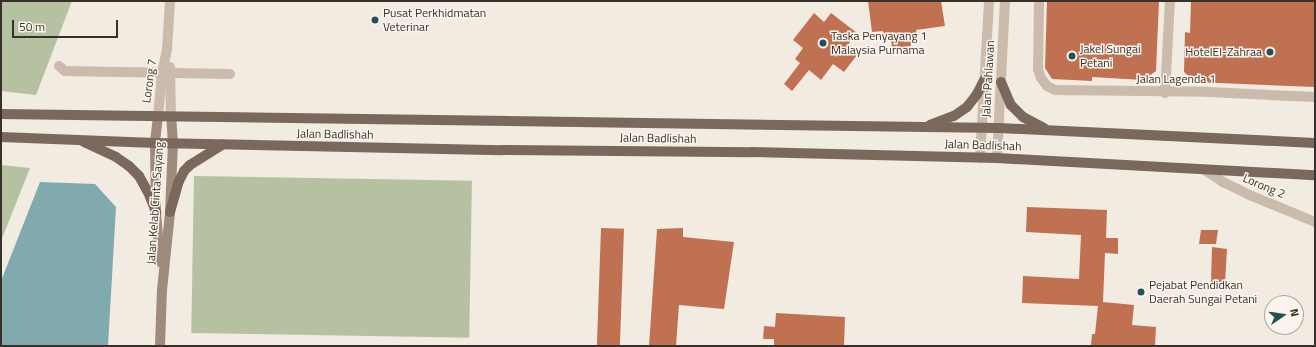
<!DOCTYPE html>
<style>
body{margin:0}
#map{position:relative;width:1316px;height:347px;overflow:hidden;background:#f2ebe1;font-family:"Titillium Web",sans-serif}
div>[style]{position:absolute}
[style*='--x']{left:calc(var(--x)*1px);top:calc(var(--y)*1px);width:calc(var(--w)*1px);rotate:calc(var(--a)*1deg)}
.green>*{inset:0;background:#b5c1a1;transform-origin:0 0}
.water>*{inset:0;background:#81aaae}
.building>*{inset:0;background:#c07151;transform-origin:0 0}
.minor>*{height:10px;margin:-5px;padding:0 5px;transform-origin:5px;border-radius:5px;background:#cabbad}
.tertiary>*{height:10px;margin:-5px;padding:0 5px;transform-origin:5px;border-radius:5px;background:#cabbad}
.secondary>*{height:10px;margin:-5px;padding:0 5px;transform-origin:5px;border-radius:5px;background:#9e8b7e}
.primary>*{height:10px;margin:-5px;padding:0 5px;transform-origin:5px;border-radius:5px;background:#7a685d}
.dots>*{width:11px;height:11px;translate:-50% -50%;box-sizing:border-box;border:2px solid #faf4ed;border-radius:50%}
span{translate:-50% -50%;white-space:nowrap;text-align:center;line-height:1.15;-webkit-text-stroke:3px #faf4ed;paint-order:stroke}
.poi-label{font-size:12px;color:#39302b}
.left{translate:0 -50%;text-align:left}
.right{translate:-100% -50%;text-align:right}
.street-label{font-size:12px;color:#39302b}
.frame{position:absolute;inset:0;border:2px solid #39302b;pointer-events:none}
.north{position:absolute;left:1264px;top:295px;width:40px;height:40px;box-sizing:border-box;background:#faf4ed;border:1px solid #ada69f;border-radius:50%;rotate:77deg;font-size:11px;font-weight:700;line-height:16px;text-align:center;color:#39302b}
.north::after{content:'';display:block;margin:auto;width:14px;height:18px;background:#225259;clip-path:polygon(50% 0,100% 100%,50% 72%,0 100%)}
.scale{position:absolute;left:12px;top:20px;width:106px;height:18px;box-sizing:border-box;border:2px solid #39302b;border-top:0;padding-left:5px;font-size:12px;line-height:14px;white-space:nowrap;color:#39302b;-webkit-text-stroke:3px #faf4ed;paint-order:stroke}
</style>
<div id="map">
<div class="green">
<i style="clip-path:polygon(1px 1px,72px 1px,36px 95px,1px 91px)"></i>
<i style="clip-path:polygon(1px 165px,30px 168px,1px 241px)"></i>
<i style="left:194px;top:176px;width:278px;height:157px;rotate:1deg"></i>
</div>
<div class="water">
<i style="clip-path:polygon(40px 182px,95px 184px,116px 207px,108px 346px,1px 346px,1px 281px)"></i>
</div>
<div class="building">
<i style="clip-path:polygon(868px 1px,941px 1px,945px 26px,916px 30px,917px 34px,910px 35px,911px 46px,892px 49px,891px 38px,884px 38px,883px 31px,872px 32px)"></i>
<i style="clip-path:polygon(1047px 1px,1159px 1px,1156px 71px,1143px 80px,1092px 77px,1092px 81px,1052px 79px,1045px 68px)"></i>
<i style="clip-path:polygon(1191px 1px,1315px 1px,1315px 87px,1195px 82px,1184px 72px,1185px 32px,1190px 33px)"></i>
<i style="clip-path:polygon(814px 13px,824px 22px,831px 13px,857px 33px,847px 46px,857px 55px,844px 72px,833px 64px,821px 80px,809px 70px,792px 91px,784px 84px,800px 63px,795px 59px,803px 48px,793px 40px)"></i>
<i style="clip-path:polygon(1027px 207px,1107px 210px,1106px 238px,1118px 238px,1118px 254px,1105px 253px,1103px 302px,1134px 305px,1132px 325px,1156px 327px,1155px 346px,1091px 345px,1092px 334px,1095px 334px,1098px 306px,1022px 303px,1023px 276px,1079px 279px,1081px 235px,1026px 232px)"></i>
<i style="left:601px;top:228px;width:23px;height:118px;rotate:2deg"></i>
<i style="clip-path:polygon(683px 228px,683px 237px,734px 242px,724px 309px,679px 305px,676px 346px,649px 346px,657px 229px)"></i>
<i style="clip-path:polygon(1201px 230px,1218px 230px,1216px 244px,1199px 244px)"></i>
<i style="clip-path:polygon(1212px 247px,1227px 249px,1225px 283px,1211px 284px)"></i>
<i style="clip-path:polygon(776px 313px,845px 317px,844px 346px,774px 346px,774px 339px,763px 339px,764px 326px,775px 327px)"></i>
</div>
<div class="minor">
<i style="--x:1039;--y:1;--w:68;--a:90.8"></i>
<i style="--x:1038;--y:69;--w:9;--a:72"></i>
<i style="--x:1041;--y:78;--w:10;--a:53"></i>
<i style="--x:1047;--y:86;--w:9;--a:27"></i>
<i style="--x:1055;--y:90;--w:153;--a:0.7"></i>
<i style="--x:1208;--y:92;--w:107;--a:2.7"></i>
<i style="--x:59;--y:66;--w:8;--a:40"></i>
<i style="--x:65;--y:71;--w:165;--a:1"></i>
<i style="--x:170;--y:67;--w:50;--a:88.9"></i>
<i style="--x:1165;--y:93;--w:92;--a:-86.9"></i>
<i style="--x:158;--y:117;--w:44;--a:-84.8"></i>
<i style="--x:162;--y:73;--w:25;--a:-78"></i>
<i style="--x:167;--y:49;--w:48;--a:-86.4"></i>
<i style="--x:1205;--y:170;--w:22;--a:34"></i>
<i style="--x:1223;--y:182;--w:32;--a:26"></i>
<i style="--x:1252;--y:196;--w:68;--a:22.4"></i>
</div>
<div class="tertiary">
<i style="--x:980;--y:158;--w:157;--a:-86.7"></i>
<i style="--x:997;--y:158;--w:157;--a:-87.1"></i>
</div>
<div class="secondary">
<i style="--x:158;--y:117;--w:26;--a:97"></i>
<i style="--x:155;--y:143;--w:69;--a:89.2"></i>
<i style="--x:156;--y:212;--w:50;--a:85.4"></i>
<i style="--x:160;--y:346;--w:56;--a:-88"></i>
<i style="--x:162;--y:290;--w:78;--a:-84.1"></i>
<i style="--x:170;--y:212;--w:69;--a:-87.5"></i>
<i style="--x:173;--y:143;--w:26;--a:-94"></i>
</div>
<div class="primary">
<i style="--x:1001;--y:82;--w:25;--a:67"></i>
<i style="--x:1011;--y:105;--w:17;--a:45"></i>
<i style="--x:1023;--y:117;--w:24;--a:28"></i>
<i style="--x:1;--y:114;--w:998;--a:0.8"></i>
<i style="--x:999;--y:128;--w:316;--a:2.7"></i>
<i style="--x:930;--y:125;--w:26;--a:-21"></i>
<i style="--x:954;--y:116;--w:16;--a:-35"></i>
<i style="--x:967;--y:107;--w:16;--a:-52"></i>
<i style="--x:977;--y:94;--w:16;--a:-63"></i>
<i style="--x:1;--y:137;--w:154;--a:2.2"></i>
<i style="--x:155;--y:143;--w:347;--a:1.2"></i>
<i style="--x:502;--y:150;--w:250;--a:0.5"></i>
<i style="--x:752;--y:152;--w:245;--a:1.4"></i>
<i style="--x:997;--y:158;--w:318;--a:3.1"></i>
<i style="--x:84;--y:142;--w:35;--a:25"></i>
<i style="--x:116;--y:157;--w:16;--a:35"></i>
<i style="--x:129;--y:166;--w:14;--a:45"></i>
<i style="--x:139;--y:176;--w:18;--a:61"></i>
<i style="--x:148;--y:192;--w:22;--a:68"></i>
<i style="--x:170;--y:212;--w:32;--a:-74"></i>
<i style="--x:179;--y:181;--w:11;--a:-63"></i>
<i style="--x:184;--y:171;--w:8;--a:-45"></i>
<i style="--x:190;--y:165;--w:39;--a:-32"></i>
</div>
<div class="dots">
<i style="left:375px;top:20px;background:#225259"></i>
<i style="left:823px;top:43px;background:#225259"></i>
<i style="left:1270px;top:52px;background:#225259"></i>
<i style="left:1072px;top:56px;background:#225259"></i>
<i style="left:1141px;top:292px;background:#225259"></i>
</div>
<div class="poi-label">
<span class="left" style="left:383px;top:20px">Pusat Perkhidmatan<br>Veterinar</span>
<span class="left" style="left:831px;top:43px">Taska Penyayang 1<br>Malaysia Purnama</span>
<span class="left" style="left:1080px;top:56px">Jakel Sungai<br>Petani</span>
<span class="right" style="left:1262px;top:52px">HotelEl-Zahraa</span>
<span class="left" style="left:1149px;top:292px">Pejabat Pendidkan<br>Daerah Sungai Petani</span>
</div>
<div class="street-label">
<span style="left:988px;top:79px;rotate:-87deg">Jalan Pahlawan</span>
<span style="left:1176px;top:79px">Jalan Lagenda 1</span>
<span style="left:149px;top:81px;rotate:-82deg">Lorong 7</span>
<span style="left:335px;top:134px;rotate:1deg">Jalan Badlishah</span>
<span style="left:658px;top:138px;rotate:1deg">Jalan Badlishah</span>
<span style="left:983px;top:145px;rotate:2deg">Jalan Badlishah</span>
<span style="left:1264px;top:186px;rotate:23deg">Lorong 2</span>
<span style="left:155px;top:203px;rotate:-86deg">Jalan Kelab Cinta Sayang</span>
</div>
<div class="frame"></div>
<div class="north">N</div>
<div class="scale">50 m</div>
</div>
